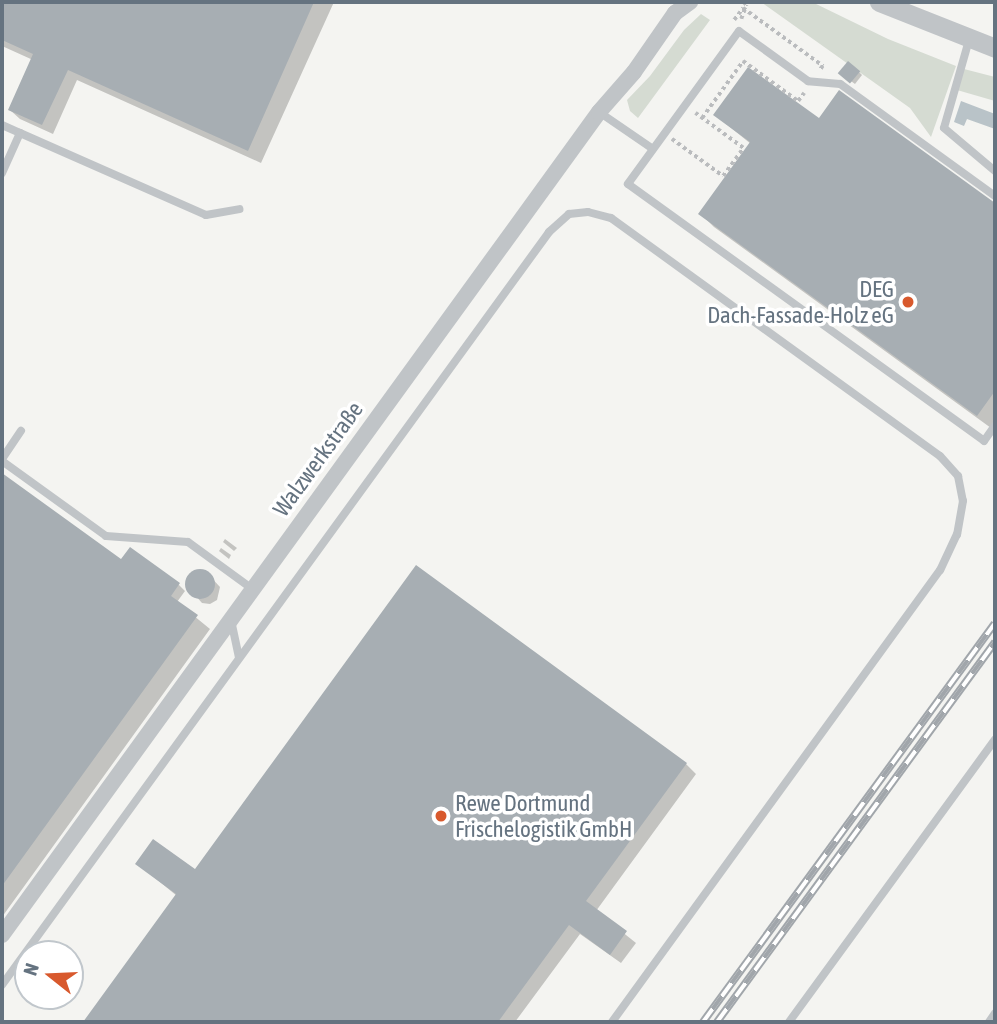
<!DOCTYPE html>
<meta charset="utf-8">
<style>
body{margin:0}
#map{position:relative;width:997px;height:1024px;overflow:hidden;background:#f4f4f1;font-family:"Asap Condensed",sans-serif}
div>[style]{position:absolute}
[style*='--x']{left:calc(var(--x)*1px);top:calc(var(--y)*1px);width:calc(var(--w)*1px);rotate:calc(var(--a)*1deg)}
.green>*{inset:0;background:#d5dbd2}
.water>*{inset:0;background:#b9c3c8}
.shadow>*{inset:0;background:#0003}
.building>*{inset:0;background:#a7aeb3;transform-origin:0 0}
.round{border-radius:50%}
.path>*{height:3.5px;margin-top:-1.75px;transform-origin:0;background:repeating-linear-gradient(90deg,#babcbe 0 3.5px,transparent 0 7px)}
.service>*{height:8px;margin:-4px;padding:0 4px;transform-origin:4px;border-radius:4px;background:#c0c4c7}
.minor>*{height:16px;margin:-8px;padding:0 8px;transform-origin:8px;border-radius:8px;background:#c0c4c7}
.tertiary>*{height:19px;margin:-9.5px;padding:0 9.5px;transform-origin:9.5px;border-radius:9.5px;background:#c0c4c7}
.rail>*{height:8px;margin-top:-4px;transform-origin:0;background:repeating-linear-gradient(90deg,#fff 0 16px,#a1a6ab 0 32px);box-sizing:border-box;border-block:2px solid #a1a6ab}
.dots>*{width:19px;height:19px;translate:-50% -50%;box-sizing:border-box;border:4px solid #fff;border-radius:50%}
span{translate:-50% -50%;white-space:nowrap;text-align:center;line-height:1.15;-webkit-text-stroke:7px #fff;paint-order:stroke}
.poi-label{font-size:23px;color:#657380}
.right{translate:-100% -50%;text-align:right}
.left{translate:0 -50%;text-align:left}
.street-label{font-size:23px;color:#657380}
.frame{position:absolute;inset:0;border:4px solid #657380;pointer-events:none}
.north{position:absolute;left:14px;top:940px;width:70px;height:70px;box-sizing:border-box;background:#fff;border:2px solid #c1c7cc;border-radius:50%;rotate:288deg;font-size:19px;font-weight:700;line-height:28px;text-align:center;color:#657380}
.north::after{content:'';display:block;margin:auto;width:24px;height:32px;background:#d8592d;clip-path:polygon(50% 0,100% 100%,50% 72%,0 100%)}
</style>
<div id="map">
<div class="green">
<i style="clip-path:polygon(761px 2px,812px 2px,888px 39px,956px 66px,931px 137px,910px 108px)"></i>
<i style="clip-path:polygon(701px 14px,710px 20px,638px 118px,630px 111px,627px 100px,650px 76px,684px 30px)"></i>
<i style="clip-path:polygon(964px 69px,995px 77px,995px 101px,957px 90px)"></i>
</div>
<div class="water">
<i style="clip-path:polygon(961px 101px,995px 114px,995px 129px,967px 119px,964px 126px,954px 122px)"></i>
</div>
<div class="shadow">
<i style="clip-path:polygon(2px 2px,334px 2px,261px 163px,77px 80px,53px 134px,20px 119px,10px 110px,33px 60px,2px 46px)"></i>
<i style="clip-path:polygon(859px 72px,862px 75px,855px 84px,844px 76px)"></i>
<i style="clip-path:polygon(840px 93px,995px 205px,995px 423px,991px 428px,714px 227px,700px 213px,751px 144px,715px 115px,820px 120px)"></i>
<i style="clip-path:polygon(2px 475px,129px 567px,131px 550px,179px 585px,185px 591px,177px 602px,210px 629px,2px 917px)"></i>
<i style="clip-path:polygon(225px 539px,237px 548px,234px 551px,223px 542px)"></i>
<i style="clip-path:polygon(221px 548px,231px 555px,229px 559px,219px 551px)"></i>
<i style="clip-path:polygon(199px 571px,207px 573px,220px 587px,217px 600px,210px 604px,202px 603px,187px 586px,189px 578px)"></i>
<i style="clip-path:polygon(686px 764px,696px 774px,596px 911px,636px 943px,621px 963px,580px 934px,515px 1022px,86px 1022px,177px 896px,138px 864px,195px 872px)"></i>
</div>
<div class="building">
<i style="clip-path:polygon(2px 2px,314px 2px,248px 151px,68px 70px,42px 125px,8px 110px,33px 54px,2px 40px)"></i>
<i style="left:848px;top:61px;width:16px;height:16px;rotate:40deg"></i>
<i style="clip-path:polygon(748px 67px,819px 118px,839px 90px,995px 203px,995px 391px,977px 416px,698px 214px,750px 142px,713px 115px)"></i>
<i style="clip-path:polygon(2px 473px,121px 559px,130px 547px,180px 583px,171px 596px,198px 615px,2px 886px)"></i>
<i style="clip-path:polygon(416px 565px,687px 763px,586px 901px,627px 931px,610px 955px,569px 925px,498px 1022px,83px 1022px,176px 894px,135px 864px,153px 839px,195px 869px)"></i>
<i class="round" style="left:185px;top:569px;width:30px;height:30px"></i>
</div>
<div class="path">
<i style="--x:741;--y:19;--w:15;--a:-70"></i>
<i style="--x:746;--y:5;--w:4;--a:-135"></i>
<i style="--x:734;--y:20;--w:15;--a:-53"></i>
<i style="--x:743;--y:8;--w:99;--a:35.9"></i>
<i style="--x:823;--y:66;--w:4;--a:124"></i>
<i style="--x:702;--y:118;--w:70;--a:-54.3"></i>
<i style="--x:743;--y:61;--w:68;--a:36"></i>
<i style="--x:798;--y:101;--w:10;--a:-53"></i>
<i style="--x:672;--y:139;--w:63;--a:36"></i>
<i style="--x:723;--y:176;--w:34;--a:-54"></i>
<i style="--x:743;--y:148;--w:59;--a:-143.9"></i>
</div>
<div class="service">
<i style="--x:969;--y:40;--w:91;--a:105.9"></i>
<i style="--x:944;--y:128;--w:67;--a:40.1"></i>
<i style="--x:599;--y:112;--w:65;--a:34.4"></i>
<i style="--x:2;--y:125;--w:20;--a:24"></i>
<i style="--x:2;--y:173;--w:44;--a:-65.8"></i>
<i style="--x:20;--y:133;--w:203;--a:23.8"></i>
<i style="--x:206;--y:215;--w:34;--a:-10"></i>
<i style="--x:995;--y:196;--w:191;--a:-144.1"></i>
<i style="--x:840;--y:84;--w:32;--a:-175"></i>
<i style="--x:808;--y:81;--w:85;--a:-144.1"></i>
<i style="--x:739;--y:31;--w:189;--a:126"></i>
<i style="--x:628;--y:184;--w:439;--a:35.8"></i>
<i style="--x:984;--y:441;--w:19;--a:-55"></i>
<i style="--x:2;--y:459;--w:34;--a:-56"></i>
<i style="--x:2;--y:461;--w:128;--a:35.8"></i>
<i style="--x:106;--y:536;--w:82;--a:4.2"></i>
<i style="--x:188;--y:542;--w:78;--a:36.1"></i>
<i style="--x:231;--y:620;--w:38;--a:78"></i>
<i style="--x:2;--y:985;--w:931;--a:-54"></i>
<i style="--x:549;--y:232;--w:27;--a:-42"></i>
<i style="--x:569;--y:214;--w:19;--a:-6"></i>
<i style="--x:588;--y:212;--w:24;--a:15"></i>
<i style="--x:611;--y:218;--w:406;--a:35.9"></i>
<i style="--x:940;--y:456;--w:27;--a:48"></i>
<i style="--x:958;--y:476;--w:25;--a:79"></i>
<i style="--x:963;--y:501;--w:34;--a:100"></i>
<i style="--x:957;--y:534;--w:40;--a:115"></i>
<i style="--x:940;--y:570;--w:558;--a:125.97"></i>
<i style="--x:789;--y:1022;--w:350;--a:-53.9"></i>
<i style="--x:989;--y:1022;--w:11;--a:-56"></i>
</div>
<div class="minor">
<i style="--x:2;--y:935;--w:1017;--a:-54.04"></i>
<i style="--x:599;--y:112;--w:53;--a:-48.8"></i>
<i style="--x:634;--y:72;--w:72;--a:-55.2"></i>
<i style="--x:675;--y:13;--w:19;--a:-36"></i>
</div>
<div class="tertiary">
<i style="--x:879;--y:2;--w:125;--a:21.6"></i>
</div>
<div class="rail">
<i style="--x:703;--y:1022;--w:494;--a:-53.8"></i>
<i style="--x:717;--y:1022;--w:471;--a:-53.8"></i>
</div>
<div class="dots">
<i style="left:908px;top:302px;background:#d8592d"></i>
<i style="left:441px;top:816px;background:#d8592d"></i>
</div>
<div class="poi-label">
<span class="right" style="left:894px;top:302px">DEG<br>Dach-Fassade-Holz eG</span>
<span class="left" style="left:455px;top:816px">Rewe Dortmund<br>Frischelogistik GmbH</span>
</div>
<div class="street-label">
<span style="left:318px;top:459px;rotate:-54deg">Walzwerkstraße</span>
</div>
<div class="frame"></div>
<div class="north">N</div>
</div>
